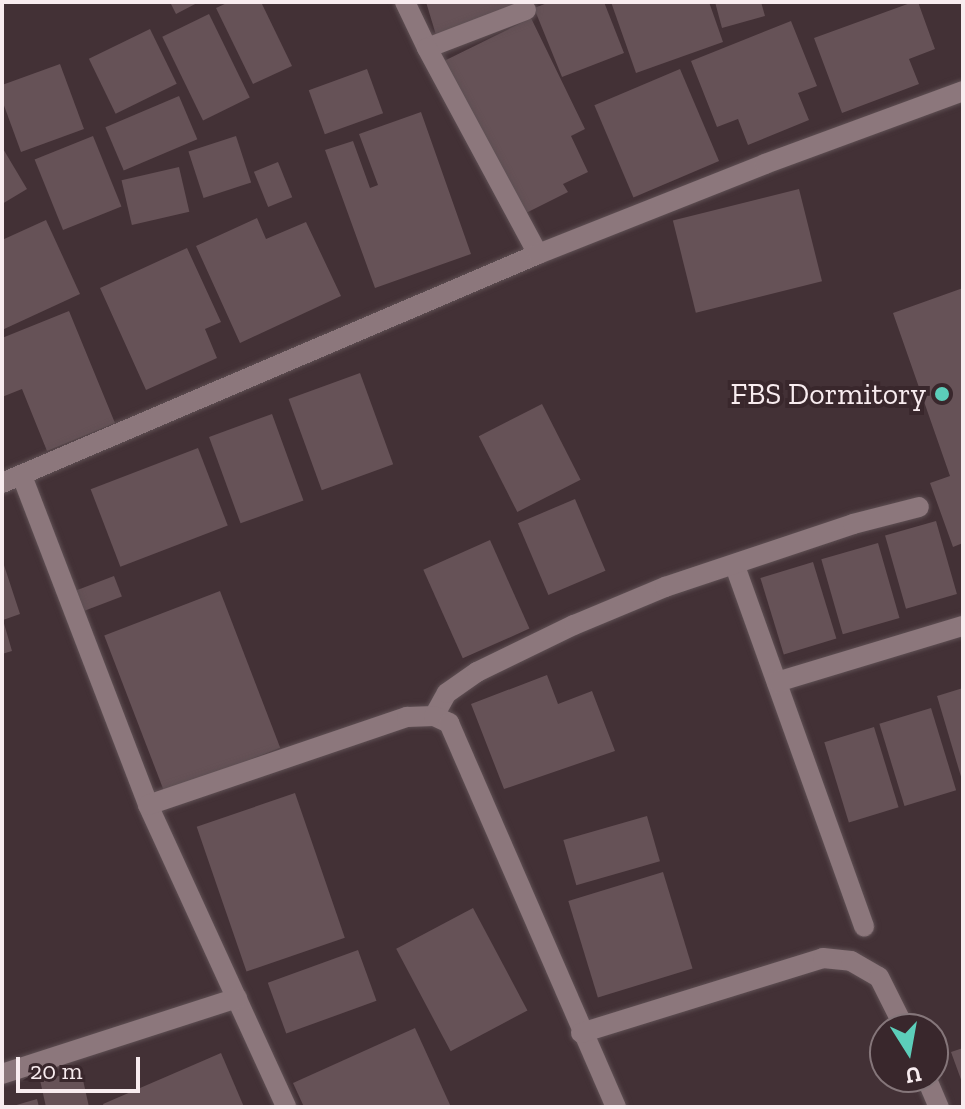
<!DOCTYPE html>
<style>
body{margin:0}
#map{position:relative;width:965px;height:1109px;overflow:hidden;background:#433136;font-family:"Zilla Slab",serif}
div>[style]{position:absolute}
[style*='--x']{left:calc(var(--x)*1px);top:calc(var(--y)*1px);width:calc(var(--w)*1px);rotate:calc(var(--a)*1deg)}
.building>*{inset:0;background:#665257;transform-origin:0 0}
.roads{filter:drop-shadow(0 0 2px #5f5054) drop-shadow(0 0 2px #5f5054)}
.minor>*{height:20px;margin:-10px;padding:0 10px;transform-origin:10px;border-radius:10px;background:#8c777c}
.dots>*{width:22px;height:22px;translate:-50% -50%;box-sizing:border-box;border:4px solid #39272c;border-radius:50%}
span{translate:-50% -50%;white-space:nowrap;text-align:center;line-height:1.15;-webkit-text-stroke:8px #39272c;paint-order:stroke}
.poi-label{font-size:30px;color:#f8ecef}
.right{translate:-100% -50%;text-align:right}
.frame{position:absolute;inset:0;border:4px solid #f8ecef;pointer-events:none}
.north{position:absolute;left:869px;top:1013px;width:80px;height:80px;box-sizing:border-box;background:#39272c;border:2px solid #85767a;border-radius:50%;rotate:169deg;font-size:22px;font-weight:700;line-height:32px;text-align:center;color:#f8ecef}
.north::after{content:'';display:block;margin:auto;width:28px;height:36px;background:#5cceba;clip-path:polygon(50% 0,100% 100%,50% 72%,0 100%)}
.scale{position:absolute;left:16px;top:1057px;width:124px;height:36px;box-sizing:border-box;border:4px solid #f8ecef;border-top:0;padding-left:10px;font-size:24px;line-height:28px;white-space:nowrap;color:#f8ecef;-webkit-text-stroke:6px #39272c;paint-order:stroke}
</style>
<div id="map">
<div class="building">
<i style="clip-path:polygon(170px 2px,199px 2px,176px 14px)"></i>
<i style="clip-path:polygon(229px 2px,261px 2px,292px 66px,253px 84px,216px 8px)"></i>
<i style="clip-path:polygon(426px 2px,516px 2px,519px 11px,436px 35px)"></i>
<i style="clip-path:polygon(550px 2px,604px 2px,624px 53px,562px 77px,534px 8px)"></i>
<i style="clip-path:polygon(611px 2px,709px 2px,723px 42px,636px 73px)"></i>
<i style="clip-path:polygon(715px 2px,761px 2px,765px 16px,722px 28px)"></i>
<i style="clip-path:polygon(913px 2px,918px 2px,935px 49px,909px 59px,919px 84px,842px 113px,814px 38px)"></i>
<i style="left:209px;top:14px;width:93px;height:52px;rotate:64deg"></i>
<i style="clip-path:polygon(531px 18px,585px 129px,571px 136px,588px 172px,563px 184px,568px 192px,520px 216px,444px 61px)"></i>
<i style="clip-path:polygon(791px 21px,817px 86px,798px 93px,809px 120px,748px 145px,738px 119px,717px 127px,691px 61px)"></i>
<i style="left:150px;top:29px;width:61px;height:68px;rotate:64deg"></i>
<i style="clip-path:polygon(60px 64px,84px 129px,21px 152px,2px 100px,2px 85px)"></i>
<i style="left:367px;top:69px;width:47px;height:62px;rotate:70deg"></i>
<i style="left:680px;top:69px;width:100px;height:93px;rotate:67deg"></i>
<i style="left:179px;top:96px;width:47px;height:80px;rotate:67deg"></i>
<i style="clip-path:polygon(421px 112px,471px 254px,375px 288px,325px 150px,353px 141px,370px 188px,378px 185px,359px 134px)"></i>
<i style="left:93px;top:136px;width:76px;height:63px;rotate:68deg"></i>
<i style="left:236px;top:136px;width:49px;height:50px;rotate:72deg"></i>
<i style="clip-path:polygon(2px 147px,27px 189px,2px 204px)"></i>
<i style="left:278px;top:162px;width:38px;height:26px;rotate:68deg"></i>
<i style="left:179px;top:167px;width:46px;height:59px;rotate:77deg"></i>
<i style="left:799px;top:189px;width:95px;height:130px;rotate:76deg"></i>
<i style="clip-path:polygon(257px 218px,266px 239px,306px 222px,341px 296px,240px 343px,196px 246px)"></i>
<i style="clip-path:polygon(46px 220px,80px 294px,2px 330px,2px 240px)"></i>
<i style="clip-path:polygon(187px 248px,221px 322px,205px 329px,217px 358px,146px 390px,100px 288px)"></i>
<i style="clip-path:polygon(963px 288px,963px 543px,953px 547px,930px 483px,950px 476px,893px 313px)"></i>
<i style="clip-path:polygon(69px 311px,115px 423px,47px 451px,22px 389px,2px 397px,2px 338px)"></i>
<i style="left:360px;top:373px;width:97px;height:76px;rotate:70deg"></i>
<i style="left:542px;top:404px;width:85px;height:71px;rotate:63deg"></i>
<i style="left:272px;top:414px;width:92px;height:67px;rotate:70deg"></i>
<i style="left:198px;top:448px;width:83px;height:115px;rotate:69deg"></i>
<i style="left:575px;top:499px;width:78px;height:62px;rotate:67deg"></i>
<i style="left:936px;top:521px;width:76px;height:53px;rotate:74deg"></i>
<i style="left:490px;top:540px;width:97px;height:73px;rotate:66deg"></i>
<i style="left:878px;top:543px;width:78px;height:59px;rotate:74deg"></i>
<i style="clip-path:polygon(2px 559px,20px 614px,3px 620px,12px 651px,2px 654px)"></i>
<i style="left:813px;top:562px;width:80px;height:55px;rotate:73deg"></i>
<i style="left:114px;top:576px;width:22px;height:40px;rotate:69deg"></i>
<i style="left:220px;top:591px;width:168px;height:124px;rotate:69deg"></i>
<i style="clip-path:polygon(547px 675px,558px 704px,592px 691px,615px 751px,504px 789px,471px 704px)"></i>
<i style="clip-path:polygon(963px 688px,963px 780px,962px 780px,937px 696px)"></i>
<i style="left:931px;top:708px;width:86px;height:54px;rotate:73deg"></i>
<i style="left:874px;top:727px;width:84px;height:52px;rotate:73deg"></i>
<i style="left:295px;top:793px;width:153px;height:104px;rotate:71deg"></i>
<i style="left:647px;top:816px;width:47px;height:87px;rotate:74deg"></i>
<i style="left:663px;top:872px;width:101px;height:99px;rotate:73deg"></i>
<i style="left:473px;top:908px;width:116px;height:87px;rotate:62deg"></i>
<i style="left:358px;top:950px;width:54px;height:96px;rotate:70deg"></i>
<i style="clip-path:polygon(415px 1028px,451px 1107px,304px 1107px,293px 1083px)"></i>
<i style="clip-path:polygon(963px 1048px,963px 1085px,951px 1052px)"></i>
<i style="clip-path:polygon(221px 1053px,244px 1107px,104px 1107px,103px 1104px)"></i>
<i style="clip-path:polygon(81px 1071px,89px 1107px,46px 1107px,40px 1080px)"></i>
<i style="clip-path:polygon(37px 1099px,39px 1107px,13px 1107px,13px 1106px)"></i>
</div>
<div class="roads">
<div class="minor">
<i style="--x:405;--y:2;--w:51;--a:64.4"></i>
<i style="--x:526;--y:10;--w:106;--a:159"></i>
<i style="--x:427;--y:48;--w:234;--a:61.7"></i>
<i style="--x:22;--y:476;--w:352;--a:69"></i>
<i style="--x:148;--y:805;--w:332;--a:65.4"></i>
<i style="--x:2;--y:483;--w:583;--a:-23.13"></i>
<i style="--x:538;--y:254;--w:244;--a:-21.6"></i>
<i style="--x:765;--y:164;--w:211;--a:-20.2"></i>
<i style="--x:735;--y:566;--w:383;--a:70.3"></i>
<i style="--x:777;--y:682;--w:194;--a:-16.8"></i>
<i style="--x:434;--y:716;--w:26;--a:-61"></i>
<i style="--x:447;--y:693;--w:37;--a:-35"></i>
<i style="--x:477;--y:672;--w:108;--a:-25.9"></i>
<i style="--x:574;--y:625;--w:99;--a:-22.7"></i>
<i style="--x:665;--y:587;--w:198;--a:-18.5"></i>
<i style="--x:853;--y:524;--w:68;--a:-14.4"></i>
<i style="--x:148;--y:805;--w:274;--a:-18.8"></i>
<i style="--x:407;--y:717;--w:27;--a:-2"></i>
<i style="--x:434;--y:716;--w:17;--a:25"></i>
<i style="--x:449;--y:723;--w:419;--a:66.5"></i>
<i style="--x:581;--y:1033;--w:253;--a:-17.2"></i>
<i style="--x:823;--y:958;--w:28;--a:6"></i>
<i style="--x:851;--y:961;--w:32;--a:30"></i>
<i style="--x:879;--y:977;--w:58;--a:63.4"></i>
<i style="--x:2;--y:1074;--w:247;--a:-17.9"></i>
<i style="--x:926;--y:1077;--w:33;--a:67"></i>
</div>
</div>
<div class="dots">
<i style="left:942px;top:394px;background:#5cceba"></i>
</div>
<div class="poi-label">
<span class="right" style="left:926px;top:394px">FBS Dormitory</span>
</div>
<div class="frame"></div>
<div class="north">U</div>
<div class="scale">20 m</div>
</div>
